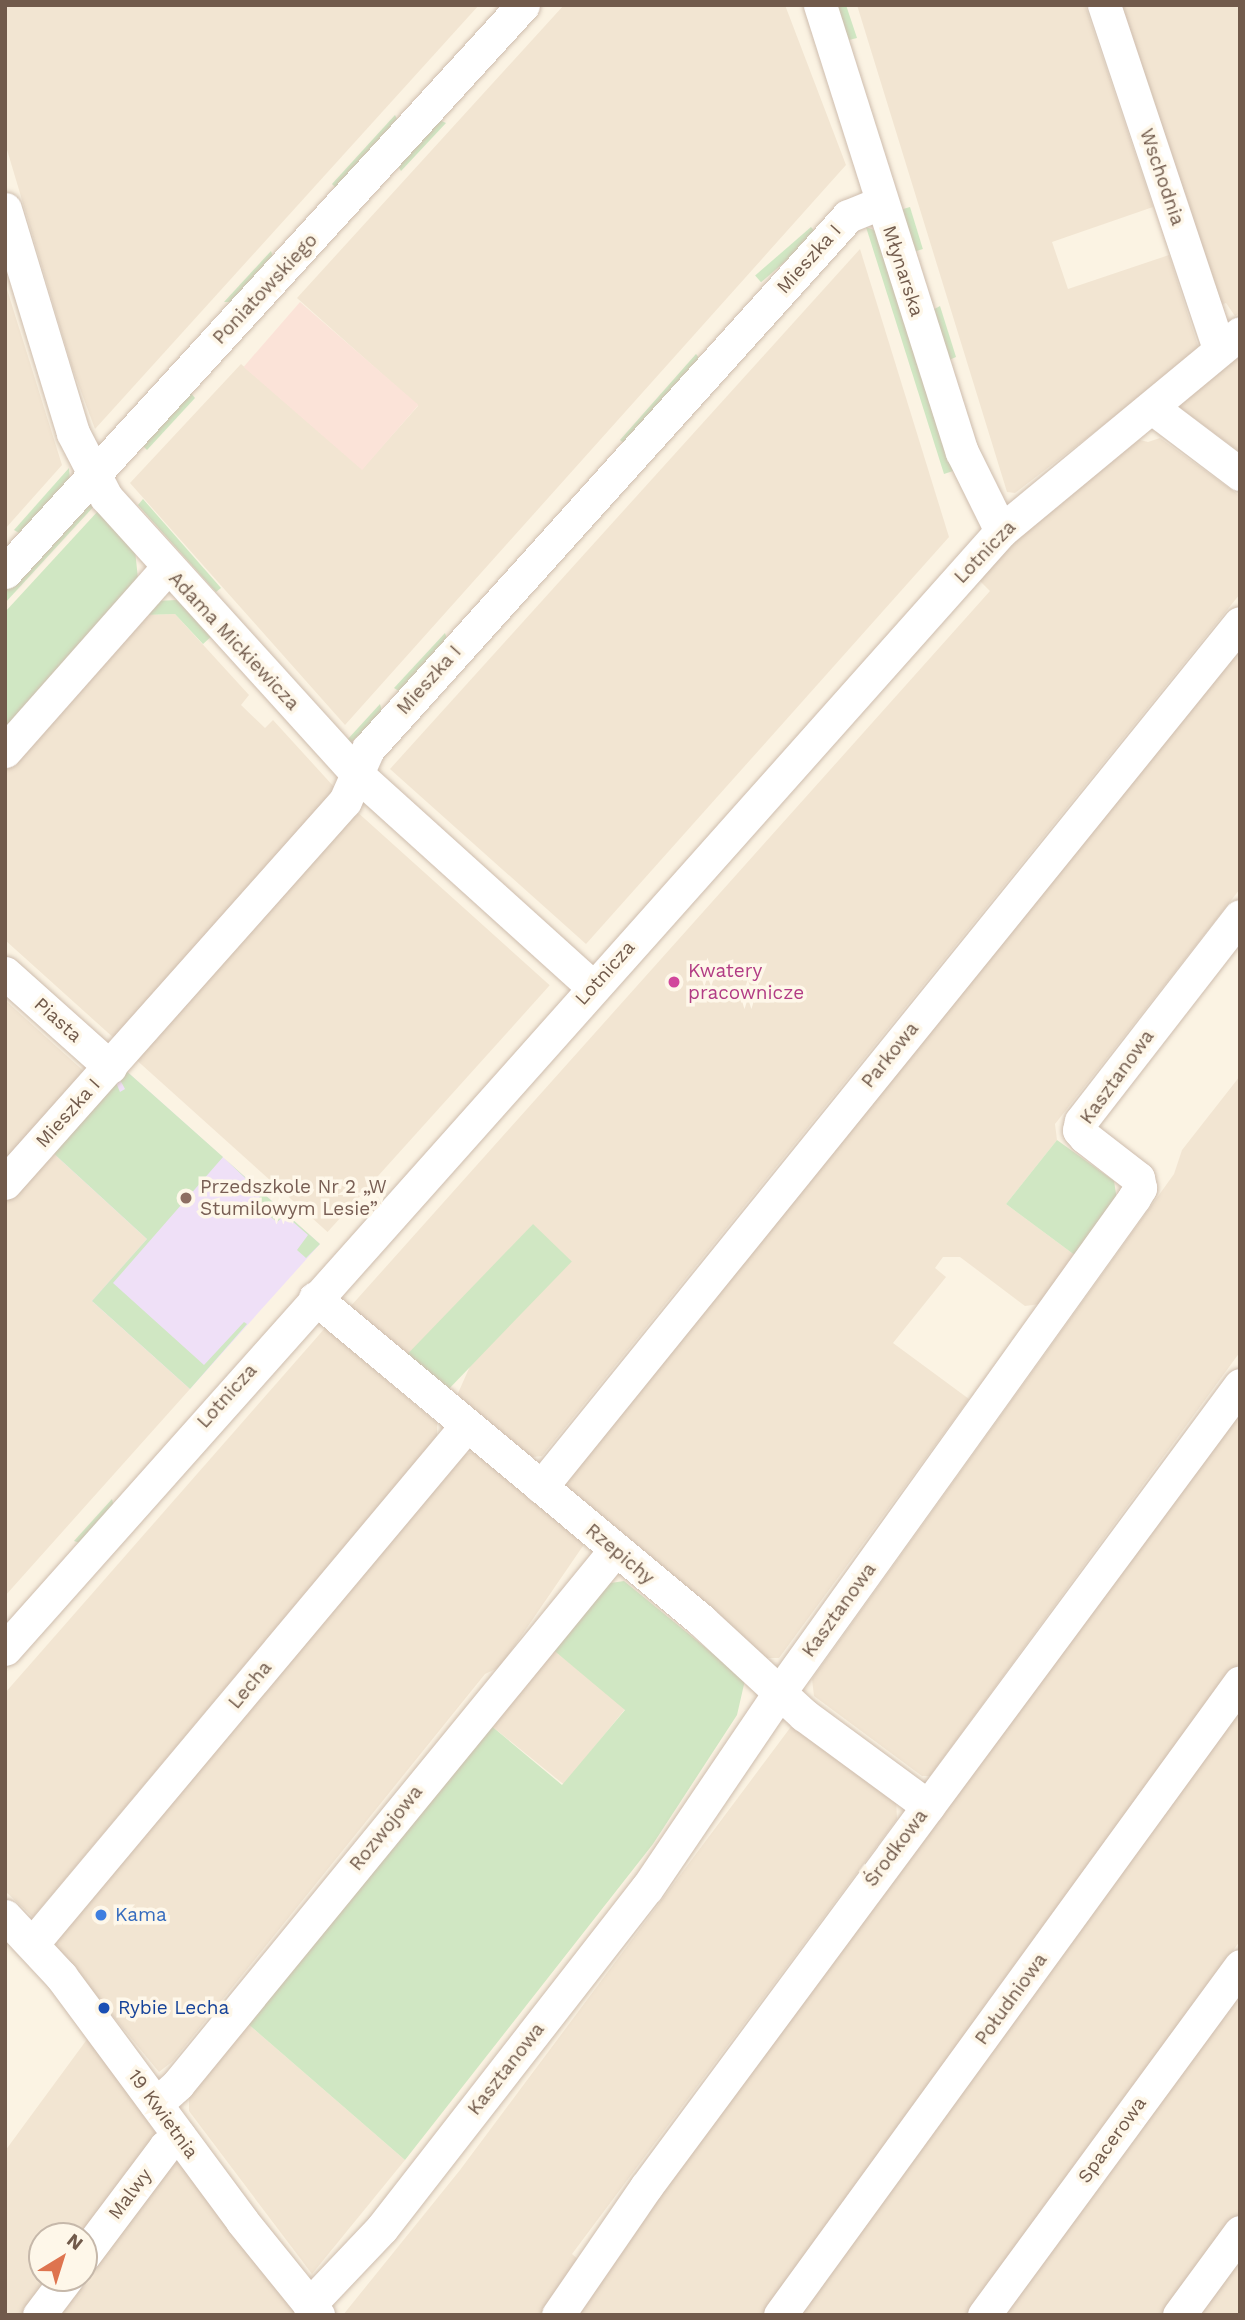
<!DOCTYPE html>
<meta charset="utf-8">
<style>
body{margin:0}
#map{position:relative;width:1245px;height:2320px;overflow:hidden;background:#fbf3e3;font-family:"Work Sans",sans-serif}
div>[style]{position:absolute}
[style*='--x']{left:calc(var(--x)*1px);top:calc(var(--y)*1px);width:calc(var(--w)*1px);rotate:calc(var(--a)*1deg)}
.residential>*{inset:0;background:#f2e5d2;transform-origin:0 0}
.commercial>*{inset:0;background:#fbe3d8;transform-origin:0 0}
.education>*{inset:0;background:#efe0f7}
.green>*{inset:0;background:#d0e7c3;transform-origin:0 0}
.roads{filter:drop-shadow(0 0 2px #cebdae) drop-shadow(0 0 2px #cebdae)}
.minor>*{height:33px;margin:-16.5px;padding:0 16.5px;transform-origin:16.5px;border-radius:16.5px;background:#fff}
.dots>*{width:19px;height:19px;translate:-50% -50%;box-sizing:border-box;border:4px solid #fef7e9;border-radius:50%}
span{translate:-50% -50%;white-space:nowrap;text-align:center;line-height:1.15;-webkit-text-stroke:7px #fef7e9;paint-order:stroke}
.street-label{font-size:19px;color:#715a4b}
.hotel-label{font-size:19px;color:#b23c85}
.left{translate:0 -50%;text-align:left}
.education-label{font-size:19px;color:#785e54}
.shop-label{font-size:19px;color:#366cbe}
.transit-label{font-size:19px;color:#164399}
.frame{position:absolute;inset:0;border:7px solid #715a4b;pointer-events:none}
.north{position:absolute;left:28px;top:2222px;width:70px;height:70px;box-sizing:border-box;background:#fef7e9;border:2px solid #c6b8aa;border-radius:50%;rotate:38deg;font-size:19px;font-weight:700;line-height:28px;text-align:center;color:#715a4b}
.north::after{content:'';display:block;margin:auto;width:24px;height:32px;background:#de744f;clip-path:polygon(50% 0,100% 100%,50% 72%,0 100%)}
</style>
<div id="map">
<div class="residential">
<i style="clip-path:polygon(5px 5px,479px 5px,95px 429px,72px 367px,5px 143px)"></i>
<i style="clip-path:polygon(564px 5px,785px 5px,846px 165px,345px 725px,130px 483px,241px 364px,362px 469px,418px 406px,297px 298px)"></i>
<i style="clip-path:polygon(857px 5px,1085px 5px,1153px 207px,1052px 242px,1068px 289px,1169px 255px,1198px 346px,1195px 355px,1015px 493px,1007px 492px)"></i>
<i style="clip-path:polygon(1120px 5px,1240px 5px,1240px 313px,1235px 316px,1226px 303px,1220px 305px)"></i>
<i style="clip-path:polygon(860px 249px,949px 537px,586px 944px,390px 769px)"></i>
<i style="clip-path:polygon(5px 283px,62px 465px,5px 529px)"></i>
<i style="clip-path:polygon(1240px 346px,1240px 452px,1179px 407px,1179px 398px)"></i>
<i style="clip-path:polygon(1160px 438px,1240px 496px,1240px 594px,542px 1456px,525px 1458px,455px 1400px,533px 1224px,411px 1361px,350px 1307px,990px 591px,977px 578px,1000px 552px,1136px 439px,1148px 442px)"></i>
<i style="clip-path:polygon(175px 614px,249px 695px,241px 705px,265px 728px,273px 720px,335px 788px,116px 1040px,5px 940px,5px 769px,143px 615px)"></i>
<i style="clip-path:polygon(1240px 647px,1240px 889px,1055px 1124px,1057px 1140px,1006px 1204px,1076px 1256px,1040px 1304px,1025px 1306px,960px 1257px,943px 1257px,935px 1268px,946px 1277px,893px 1343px,969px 1399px,779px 1658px,764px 1658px,559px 1489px)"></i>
<i style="left:355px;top:810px;width:262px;height:332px;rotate:42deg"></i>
<i style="clip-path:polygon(5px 1000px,88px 1075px,5px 1167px)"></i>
<i style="clip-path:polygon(1240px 1076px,1240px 1352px,930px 1776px,922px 1776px,814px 1696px,812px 1679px,1174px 1174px,1182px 1150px)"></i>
<i style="clip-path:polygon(51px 1151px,147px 1239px,93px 1302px,190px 1389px,5px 1596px,5px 1201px)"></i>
<i style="clip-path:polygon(325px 1328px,437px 1423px,437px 1436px,33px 1917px,5px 1891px,5px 1693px)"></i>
<i style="clip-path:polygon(1240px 1410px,1240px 1662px,763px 2315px,570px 2315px)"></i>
<i style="clip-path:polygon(474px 1452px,585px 1543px,500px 1667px,485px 1674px,173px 2061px,159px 2072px,56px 1947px,57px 1934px,455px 1456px)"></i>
<i style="left:551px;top:1648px;width:96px;height:98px;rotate:39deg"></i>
<i style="clip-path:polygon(1240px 1704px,1240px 1941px,966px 2315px,792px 2315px)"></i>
<i style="clip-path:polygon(793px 1724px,896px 1799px,897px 1819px,572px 2254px,581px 2262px,543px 2315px,343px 2315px,460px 2170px)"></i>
<i style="clip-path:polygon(1240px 1987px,1240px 2212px,1164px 2315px,1000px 2315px)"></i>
<i style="clip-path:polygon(247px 2023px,405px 2160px,312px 2274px,189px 2111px,189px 2094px)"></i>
<i style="clip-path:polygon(88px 2038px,155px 2132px,156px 2141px,84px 2236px,42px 2236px,42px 2278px,53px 2278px,25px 2315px,5px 2315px,5px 2151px)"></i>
<i style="clip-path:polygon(173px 2153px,298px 2315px,51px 2315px,79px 2278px,84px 2278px,84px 2271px)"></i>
<i style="clip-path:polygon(1240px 2254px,1240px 2315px,1195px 2315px)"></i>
</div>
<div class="commercial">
<i style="left:300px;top:302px;width:157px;height:86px;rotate:41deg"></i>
</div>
<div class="education">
<i style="clip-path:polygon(123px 1068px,320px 1244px,190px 1389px,92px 1301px,147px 1239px,51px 1151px)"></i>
</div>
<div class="green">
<i style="clip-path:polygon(835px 5px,846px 5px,857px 38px,845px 41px)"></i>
<i style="clip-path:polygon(395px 115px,397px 119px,337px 189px,332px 184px)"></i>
<i style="clip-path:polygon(437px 119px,446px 123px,401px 171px,397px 164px)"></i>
<i style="left:910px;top:207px;width:44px;height:8px;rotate:73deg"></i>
<i style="left:811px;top:227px;width:9px;height:74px;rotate:49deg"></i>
<i style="clip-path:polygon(866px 227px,877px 231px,959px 469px,944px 474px)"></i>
<i style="clip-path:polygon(271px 251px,273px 257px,234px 302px,224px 302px)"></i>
<i style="clip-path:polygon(940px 306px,956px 357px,949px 360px,931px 311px)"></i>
<i style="clip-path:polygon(696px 354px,702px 362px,626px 445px,620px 440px)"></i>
<i style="clip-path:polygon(190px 392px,195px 398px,147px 450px,139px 442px)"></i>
<i style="clip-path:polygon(69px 468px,70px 480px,19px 533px,14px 530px)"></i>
<i style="clip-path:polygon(143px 499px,221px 588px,216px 592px,138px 505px)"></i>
<i style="clip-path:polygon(83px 504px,96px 504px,5px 603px,5px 590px)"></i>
<i style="clip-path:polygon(98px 511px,135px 550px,138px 579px,5px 730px,5px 612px)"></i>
<i style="clip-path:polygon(177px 600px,214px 634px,203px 644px,175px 614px,143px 615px,155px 601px)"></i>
<i style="clip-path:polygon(445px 633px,448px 642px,402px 693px,394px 688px)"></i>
<i style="clip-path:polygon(380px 704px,383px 715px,350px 743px,347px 740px)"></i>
<i style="clip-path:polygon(123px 1068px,223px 1157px,113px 1283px,204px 1365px,244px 1322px,247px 1324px,190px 1389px,92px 1301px,147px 1239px,51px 1151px,115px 1080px,120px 1092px,125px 1089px,119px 1078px)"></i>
<i style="clip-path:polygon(1057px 1140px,1114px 1181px,1117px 1200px,1076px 1256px,1006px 1204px)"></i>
<i style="clip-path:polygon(224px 1158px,320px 1244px,306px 1258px,297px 1250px,308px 1235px,285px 1215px,277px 1222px,254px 1204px,262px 1194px)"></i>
<i style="left:533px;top:1224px;width:54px;height:183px;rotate:44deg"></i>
<i style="clip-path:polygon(112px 1499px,114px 1506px,80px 1543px,74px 1541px)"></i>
<i style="clip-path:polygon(624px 1581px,745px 1680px,737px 1715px,653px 1844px,405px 2160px,247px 2023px,489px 1724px,562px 1785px,625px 1710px,551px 1648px,604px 1584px)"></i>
</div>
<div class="roads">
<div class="minor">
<i style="--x:820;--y:5;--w:469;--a:72.4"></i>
<i style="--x:962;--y:452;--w:88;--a:63.7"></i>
<i style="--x:1104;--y:5;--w:363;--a:71.5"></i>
<i style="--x:5;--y:209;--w:234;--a:73.1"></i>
<i style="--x:73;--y:433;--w:72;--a:62.7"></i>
<i style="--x:106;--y:497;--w:374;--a:47.8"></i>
<i style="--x:357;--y:774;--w:318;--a:42.1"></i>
<i style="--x:1154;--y:409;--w:108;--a:37.1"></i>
<i style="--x:5;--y:572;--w:768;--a:-47.59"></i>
<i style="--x:5;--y:751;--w:244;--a:-48.5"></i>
<i style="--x:5;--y:973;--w:141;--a:41.8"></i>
<i style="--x:5;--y:1183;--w:511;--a:-48.33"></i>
<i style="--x:345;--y:801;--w:57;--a:-66.1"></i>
<i style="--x:368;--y:749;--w:717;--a:-47.99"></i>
<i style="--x:848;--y:216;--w:35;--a:-22"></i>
<i style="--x:315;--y:1298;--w:503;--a:39.83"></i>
<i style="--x:701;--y:1620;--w:140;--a:42.7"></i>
<i style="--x:804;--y:1715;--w:154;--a:36.3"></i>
<i style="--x:541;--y:1487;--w:1111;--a:-51.03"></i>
<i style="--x:5;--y:1649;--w:1497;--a:-48.3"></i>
<i style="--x:1001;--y:531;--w:310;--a:-39.6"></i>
<i style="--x:5;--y:1916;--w:82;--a:47"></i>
<i style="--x:61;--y:1976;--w:305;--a:53.5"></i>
<i style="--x:242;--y:2221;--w:121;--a:51"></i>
<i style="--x:33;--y:1943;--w:674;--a:-50.05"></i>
<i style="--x:156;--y:2104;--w:30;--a:-42"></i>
<i style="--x:178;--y:2084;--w:690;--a:-50.7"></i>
<i style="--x:84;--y:2255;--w:135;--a:-53.1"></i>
<i style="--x:165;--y:2147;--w:18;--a:-38"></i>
<i style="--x:309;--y:2305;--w:106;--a:-46.5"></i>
<i style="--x:382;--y:2228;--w:431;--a:-52.1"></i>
<i style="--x:647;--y:1888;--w:235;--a:-55.9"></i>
<i style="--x:779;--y:1693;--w:609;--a:-54.35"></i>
<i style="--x:1134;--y:1198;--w:12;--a:-59"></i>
<i style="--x:1140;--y:1188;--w:10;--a:-101"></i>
<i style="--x:1138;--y:1178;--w:67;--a:-142.3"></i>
<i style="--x:1085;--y:1137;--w:9;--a:-131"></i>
<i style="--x:1079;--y:1130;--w:9;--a:-77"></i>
<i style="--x:1081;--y:1121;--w:259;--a:-52.2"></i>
<i style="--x:39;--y:2315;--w:46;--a:-52.9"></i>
<i style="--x:558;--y:2315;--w:155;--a:-55.5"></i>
<i style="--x:646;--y:2187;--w:998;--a:-53.47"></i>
<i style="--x:780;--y:2315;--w:782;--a:-53.99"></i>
<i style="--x:984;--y:2315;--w:433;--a:-53.7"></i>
<i style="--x:1179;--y:2315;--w:103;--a:-53.7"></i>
</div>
</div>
<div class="dots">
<i style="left:674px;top:982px;background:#d1479c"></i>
<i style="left:186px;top:1198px;background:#8d6e63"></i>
<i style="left:101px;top:1915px;background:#3f7fe0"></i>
<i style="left:104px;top:2008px;background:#1a4fb4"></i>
</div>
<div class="street-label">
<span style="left:1162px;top:177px;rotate:71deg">Wschodnia</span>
<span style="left:809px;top:259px;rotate:-48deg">Mieszka I</span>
<span style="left:903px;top:271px;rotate:72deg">Młynarska</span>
<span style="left:265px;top:289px;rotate:-47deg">Poniatowskiego</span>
<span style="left:985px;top:552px;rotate:-46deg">Lotnicza</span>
<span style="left:234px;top:641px;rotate:47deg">Adama Mickiewicza</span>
<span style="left:429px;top:680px;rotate:-48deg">Mieszka I</span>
<span style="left:605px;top:973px;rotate:-48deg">Lotnicza</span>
<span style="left:58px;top:1020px;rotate:42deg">Piasta</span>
<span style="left:890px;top:1055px;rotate:-51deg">Parkowa</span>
<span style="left:1117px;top:1077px;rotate:-54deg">Kasztanowa</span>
<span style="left:68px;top:1113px;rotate:-48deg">Mieszka I</span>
<span style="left:227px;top:1396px;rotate:-48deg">Lotnicza</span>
<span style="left:620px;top:1554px;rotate:40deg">Rzepichy</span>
<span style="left:839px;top:1610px;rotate:-54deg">Kasztanowa</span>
<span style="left:250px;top:1685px;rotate:-50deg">Lecha</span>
<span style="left:386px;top:1828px;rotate:-51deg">Rozwojowa</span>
<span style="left:896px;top:1848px;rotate:-53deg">Środkowa</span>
<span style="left:1011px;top:1999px;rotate:-54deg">Południowa</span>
<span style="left:506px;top:2069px;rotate:-52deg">Kasztanowa</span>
<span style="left:163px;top:2114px;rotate:54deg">19 Kwietnia</span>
<span style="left:1112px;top:2140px;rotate:-54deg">Spacerowa</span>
<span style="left:130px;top:2194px;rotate:-53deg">Malwy</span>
</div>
<div class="hotel-label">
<span class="left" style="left:688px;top:982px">Kwatery<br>pracownicze</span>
</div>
<div class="education-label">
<span class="left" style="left:200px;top:1198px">Przedszkole Nr 2 „W<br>Stumilowym Lesie”</span>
</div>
<div class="shop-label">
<span class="left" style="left:115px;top:1915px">Kama</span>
</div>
<div class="transit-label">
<span class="left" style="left:118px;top:2008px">Rybie Lecha</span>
</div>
<div class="frame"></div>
<div class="north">N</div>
</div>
